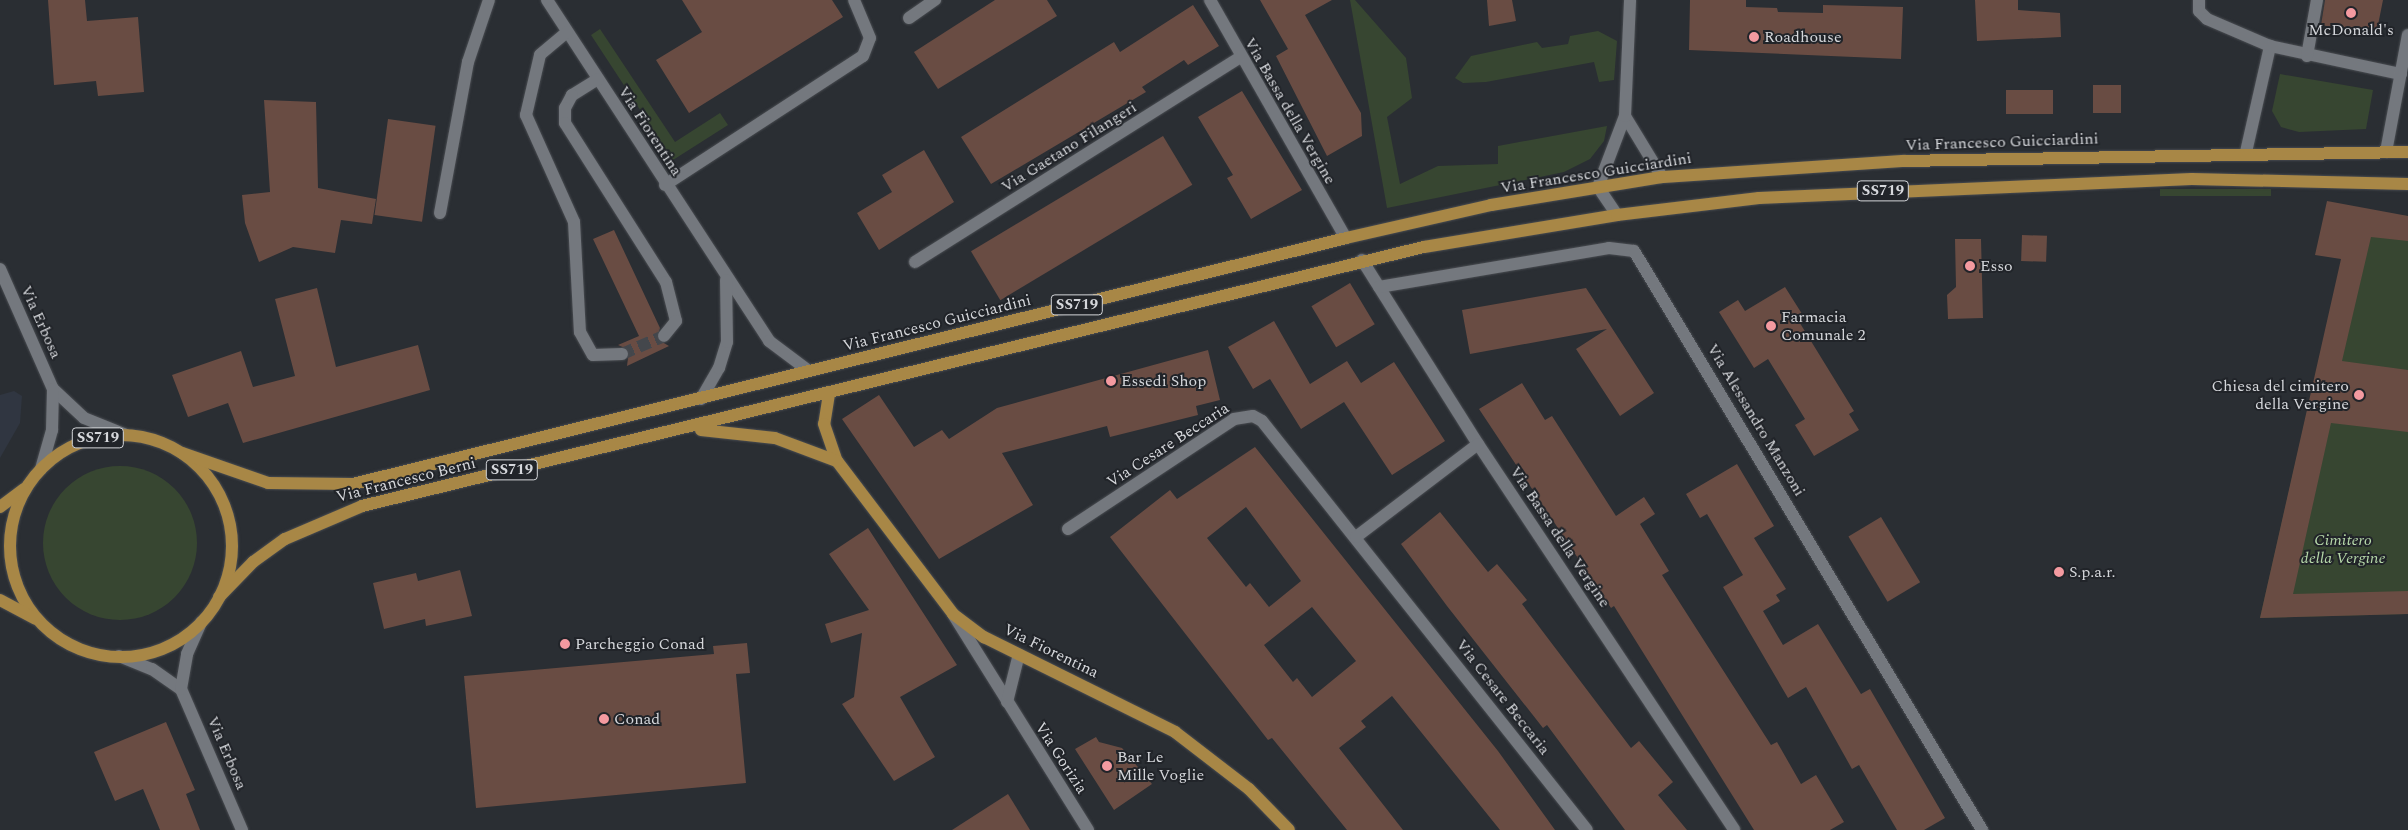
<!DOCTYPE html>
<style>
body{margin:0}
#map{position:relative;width:2408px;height:830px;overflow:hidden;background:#2a2e33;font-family:Spectral,serif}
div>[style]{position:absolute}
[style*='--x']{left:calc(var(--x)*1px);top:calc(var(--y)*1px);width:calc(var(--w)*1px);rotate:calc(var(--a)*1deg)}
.built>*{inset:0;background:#303641}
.green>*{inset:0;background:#374631;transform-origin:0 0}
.round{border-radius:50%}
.building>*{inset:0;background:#694c43;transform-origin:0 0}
.minor-tunnel>*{height:12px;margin-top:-6px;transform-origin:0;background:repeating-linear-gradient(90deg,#44474c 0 12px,transparent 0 18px)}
.roads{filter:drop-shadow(0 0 1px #494c51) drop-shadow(0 0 1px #494c51)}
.minor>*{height:12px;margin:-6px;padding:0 6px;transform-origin:6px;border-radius:6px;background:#74787e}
.major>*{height:12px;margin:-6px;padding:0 6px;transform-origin:6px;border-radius:6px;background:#a88746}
.major>.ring{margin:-6px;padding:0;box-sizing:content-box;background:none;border:12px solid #a88746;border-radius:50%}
.dots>*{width:14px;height:14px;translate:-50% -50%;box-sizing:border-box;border:2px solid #212429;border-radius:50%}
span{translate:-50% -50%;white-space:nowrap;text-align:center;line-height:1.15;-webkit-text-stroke:4px #212429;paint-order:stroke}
.shield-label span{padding:1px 4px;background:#212429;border:1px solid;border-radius:4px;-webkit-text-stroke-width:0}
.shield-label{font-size:15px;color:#d5d7db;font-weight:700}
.poi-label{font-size:16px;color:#d5d7db}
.left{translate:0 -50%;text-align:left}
.right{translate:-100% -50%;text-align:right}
.street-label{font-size:16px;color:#d5d7db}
.park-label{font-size:16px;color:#b6d8a9;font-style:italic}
</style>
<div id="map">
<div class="built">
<i style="clip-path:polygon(14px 391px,22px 396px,20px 423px,0 458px,0 395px)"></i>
</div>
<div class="green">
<i style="clip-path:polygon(1350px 0,1355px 0,1406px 58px,1412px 98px,1387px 117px,1400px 184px,1438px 166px,1498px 164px,1498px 146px,1607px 126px,1604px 141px,1590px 159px,1564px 172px,1387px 208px)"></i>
<i style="clip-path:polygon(600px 29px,675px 142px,720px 113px,728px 125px,673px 160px,591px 35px)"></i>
<i style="clip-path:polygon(1598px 31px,1617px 41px,1614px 80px,1599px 82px,1594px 62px,1486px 82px,1463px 83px,1455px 78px,1471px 56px,1537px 42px,1542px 48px,1568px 44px,1570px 36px)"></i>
<i style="clip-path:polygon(2280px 74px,2373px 90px,2366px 129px,2299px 132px,2281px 127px,2272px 111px)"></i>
<i style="left:2271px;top:189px;width:7px;height:111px;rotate:90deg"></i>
<i style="clip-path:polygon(2353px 210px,2408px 216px,2408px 614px,2260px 618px)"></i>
<i class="round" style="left:43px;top:466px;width:154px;height:154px"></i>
</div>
<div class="building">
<i style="clip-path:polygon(48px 0,85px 0,87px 21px,138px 17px,144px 92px,98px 96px,96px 81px,54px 85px)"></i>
<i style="clip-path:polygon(682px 0,832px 0,843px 17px,689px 113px,656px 60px,702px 32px)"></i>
<i style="clip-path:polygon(995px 0,1047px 0,1057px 16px,938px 89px,914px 52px)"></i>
<i style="clip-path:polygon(1260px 0,1332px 0,1305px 15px,1361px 113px,1362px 136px,1327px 156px,1276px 56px,1288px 49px)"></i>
<i style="clip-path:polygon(1487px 0,1512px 0,1516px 21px,1489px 26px)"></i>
<i style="clip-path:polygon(1690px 0,1746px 0,1746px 7px,1777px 8px,1778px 12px,1823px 13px,1823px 5px,1903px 7px,1901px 59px,1689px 50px)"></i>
<i style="clip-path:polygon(1975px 0,2018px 0,2018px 10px,2060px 13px,2061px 37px,1977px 41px)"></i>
<i style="clip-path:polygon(2325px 0,2383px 0,2376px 35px,2321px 25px)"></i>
<i style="clip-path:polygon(1193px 5px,1219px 46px,1188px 65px,1184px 60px,1142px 87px,1146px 92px,991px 184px,961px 137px,1114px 42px,1120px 52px)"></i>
<i style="left:2121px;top:85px;width:28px;height:28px;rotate:90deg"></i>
<i style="left:2053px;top:90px;width:24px;height:47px;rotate:90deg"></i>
<i style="clip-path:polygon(1242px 91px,1302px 190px,1251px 219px,1227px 178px,1233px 175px,1198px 117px)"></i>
<i style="clip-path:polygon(264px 100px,316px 102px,318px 188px,376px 199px,372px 224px,341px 220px,335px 253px,293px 247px,259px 262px,245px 223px,242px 195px,270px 192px)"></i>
<i style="left:388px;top:119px;width:48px;height:97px;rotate:8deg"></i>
<i style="left:1163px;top:136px;width:57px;height:224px;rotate:59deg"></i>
<i style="clip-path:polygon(924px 150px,954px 202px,879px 250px,857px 213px,892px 192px,882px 175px)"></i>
<i style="clip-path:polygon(2327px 201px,2408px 216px,2408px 241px,2371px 237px,2342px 361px,2408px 370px,2408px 432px,2331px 423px,2293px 594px,2408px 591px,2408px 614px,2260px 618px,2341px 259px,2315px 255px)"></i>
<i style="clip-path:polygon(614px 230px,660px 328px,657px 339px,669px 346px,627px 366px,629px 350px,618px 345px,639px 336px,593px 239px)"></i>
<i style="left:2022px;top:235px;width:25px;height:26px;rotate:2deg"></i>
<i style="clip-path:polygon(1955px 239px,1981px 239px,1983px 318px,1948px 319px,1947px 295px,1956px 287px)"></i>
<i style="left:1350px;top:283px;width:48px;height:45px;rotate:59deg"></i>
<i style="clip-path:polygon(1785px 287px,1804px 317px,1798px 320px,1854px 411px,1849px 414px,1859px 430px,1814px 456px,1795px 425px,1805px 419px,1768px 359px,1754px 368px,1719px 312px,1738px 300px,1745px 311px)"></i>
<i style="clip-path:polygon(317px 288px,336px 367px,418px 345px,430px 390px,243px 443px,228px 403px,188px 417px,172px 375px,241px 351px,253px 387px,295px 376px,275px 299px)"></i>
<i style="clip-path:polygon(1586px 288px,1654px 393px,1620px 416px,1576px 349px,1607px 329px,1470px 354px,1462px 310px)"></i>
<i style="clip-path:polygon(1274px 321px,1310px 384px,1347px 361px,1361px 383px,1394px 362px,1445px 441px,1392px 475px,1344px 402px,1301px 429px,1270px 379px,1253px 389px,1228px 347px)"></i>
<i style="clip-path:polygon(1208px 350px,1220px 400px,1196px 406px,1198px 415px,1110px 437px,1107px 426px,1002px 453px,1033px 505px,939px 559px,842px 419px,879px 395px,914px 447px,942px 430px,949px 439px,997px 408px)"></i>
<i style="clip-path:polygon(1522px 383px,1545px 420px,1552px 416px,1616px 516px,1644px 497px,1655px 514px,1640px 524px,1669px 571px,1662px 575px,1771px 745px,1777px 742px,1801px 784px,1816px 775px,1844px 822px,1830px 830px,1754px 830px,1614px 606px,1611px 608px,1479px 409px)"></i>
<i style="clip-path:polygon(evenodd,1255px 447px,1498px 751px,1555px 830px,1500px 830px,1392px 696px,1361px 721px,1366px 727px,1339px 748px,1403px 830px,1347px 830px,1272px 738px,1268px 740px,1110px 537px,1170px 490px,1177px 499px,1255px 447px,1246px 507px,1301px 581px,1269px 607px,1250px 583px,1246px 587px,1207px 538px,1246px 507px,1255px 447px,1312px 607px,1356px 661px,1312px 697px,1297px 678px,1293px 682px,1264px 645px,1312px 607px)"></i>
<i style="clip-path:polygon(1737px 464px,1774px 526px,1754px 538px,1786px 589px,1776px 595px,1780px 601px,1763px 611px,1783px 645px,1818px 624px,1861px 694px,1870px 689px,1945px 818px,1924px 830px,1897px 830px,1859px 765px,1852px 769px,1806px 687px,1788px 698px,1723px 587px,1743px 575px,1707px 514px,1700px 518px,1686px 494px)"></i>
<i style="clip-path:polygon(1440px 512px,1488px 572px,1497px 564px,1527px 600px,1522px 604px,1631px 748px,1639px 741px,1673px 782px,1658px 795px,1687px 830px,1625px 830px,1547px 725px,1543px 728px,1447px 606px,1401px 544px)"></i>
<i style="left:1881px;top:517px;width:76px;height:38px;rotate:59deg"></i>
<i style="clip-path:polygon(868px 528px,957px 665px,900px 697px,935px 757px,894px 781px,842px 704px,854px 697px,862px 633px,831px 643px,825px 624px,869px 610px,829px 554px)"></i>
<i style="clip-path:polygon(460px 570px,472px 616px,426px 626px,425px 619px,384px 629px,373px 583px,416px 573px,418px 581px)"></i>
<i style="clip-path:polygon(747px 643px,750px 673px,736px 674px,746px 783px,476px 808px,464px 676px,714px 654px,713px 646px)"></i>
<i style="clip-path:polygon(166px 722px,195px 790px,186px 794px,200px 830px,160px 830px,143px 789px,115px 801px,94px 752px)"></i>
<i style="clip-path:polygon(1096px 737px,1099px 742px,1122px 748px,1152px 784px,1114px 810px,1075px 749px)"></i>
<i style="clip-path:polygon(1008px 794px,1030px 830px,952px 830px)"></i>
</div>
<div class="minor-tunnel">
<i style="--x:622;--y:354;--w:46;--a:-23.2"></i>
</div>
<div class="roads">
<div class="minor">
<i style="--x:547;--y:0;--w:407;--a:56.9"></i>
<i style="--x:769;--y:341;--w:50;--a:36.9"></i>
<i style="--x:1210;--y:0;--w:274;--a:60.3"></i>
<i style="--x:2199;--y:0;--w:11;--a:90"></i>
<i style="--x:2199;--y:11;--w:11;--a:45"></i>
<i style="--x:2207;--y:19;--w:69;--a:23.2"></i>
<i style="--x:2270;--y:46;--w:134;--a:12.1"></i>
<i style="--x:909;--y:18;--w:32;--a:-35"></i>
<i style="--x:567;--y:32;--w:35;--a:140"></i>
<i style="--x:540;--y:55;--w:62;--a:103.1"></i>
<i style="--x:526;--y:115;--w:117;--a:65.8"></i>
<i style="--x:574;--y:222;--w:110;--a:86.9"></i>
<i style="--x:580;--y:332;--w:26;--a:61"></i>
<i style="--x:593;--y:355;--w:29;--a:-2"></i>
<i style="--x:2307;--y:56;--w:57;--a:-79.9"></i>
<i style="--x:598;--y:79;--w:31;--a:148"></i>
<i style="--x:572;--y:95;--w:15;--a:118"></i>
<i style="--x:565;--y:108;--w:15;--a:90"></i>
<i style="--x:565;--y:123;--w:188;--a:57.6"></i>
<i style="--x:666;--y:282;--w:40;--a:75.6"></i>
<i style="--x:676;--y:321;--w:19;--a:129"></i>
<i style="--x:1625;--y:116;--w:71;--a:58.8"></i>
<i style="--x:2246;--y:152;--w:109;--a:-77.2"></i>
<i style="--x:2386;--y:152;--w:119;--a:-79.4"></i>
<i style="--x:665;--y:185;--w:236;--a:-33.1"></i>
<i style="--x:863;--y:56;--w:19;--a:-69"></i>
<i style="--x:870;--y:38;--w:41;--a:-112.8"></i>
<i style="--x:440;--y:213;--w:154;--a:-79.5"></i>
<i style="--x:468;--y:62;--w:65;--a:-71.3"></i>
<i style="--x:1617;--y:215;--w:34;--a:-124"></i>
<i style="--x:1598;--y:187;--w:76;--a:-69.2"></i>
<i style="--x:1625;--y:116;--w:116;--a:-87.5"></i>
<i style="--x:1362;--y:260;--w:218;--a:57.8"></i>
<i style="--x:1478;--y:444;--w:463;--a:56.4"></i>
<i style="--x:915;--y:262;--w:383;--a:-32.2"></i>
<i style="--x:0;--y:269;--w:131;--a:66.2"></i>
<i style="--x:53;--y:389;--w:42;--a:43.1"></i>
<i style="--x:84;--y:418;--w:45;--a:22"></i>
<i style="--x:1379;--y:287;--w:233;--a:-9.6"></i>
<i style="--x:1609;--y:248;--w:25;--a:7"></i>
<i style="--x:1634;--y:251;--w:676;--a:58.99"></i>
<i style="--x:701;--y:399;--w:36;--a:-60"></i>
<i style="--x:719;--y:368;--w:27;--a:-73"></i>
<i style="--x:727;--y:342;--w:62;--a:-90.9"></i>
<i style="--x:41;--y:469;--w:41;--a:-74.2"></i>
<i style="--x:52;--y:430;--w:41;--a:-88.6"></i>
<i style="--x:1068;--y:529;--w:199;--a:-33.5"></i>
<i style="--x:1234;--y:419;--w:19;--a:-9"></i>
<i style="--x:1253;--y:416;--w:10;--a:29"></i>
<i style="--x:1262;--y:421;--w:522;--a:51.53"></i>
<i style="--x:1356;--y:537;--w:153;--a:-37.3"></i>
<i style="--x:953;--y:614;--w:255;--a:58"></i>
<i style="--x:119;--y:656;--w:35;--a:22"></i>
<i style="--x:152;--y:669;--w:35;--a:35"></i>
<i style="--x:181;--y:689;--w:154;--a:66.6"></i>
<i style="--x:181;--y:689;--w:36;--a:-80"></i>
<i style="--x:187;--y:654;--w:35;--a:-66"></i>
<i style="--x:1007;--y:702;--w:49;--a:-76"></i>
</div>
<div class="major">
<i style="--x:829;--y:394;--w:30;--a:99"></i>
<i style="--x:824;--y:424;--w:39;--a:71"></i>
<i style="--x:837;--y:461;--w:192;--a:52.8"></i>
<i style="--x:953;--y:614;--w:39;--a:37"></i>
<i style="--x:984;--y:637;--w:213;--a:26.4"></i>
<i style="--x:1175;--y:732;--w:93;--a:37.6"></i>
<i style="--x:1249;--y:789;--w:57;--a:45.7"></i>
<i style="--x:701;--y:430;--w:74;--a:6.2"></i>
<i style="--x:775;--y:438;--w:66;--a:20.4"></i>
<i class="ring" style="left:10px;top:435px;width:210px;height:210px"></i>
<i style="--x:182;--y:453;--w:91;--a:19.2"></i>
<i style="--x:268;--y:483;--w:85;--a:0.7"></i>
<i style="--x:353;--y:484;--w:1023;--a:-13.91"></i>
<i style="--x:1346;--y:238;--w:149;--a:-12.8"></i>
<i style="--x:1491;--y:205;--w:173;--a:-9.3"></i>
<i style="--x:1662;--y:177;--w:242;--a:-3.8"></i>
<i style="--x:1903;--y:161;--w:505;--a:-1.02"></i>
<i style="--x:0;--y:507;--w:30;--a:-37"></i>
<i style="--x:219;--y:597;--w:49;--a:-45.8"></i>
<i style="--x:253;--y:562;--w:39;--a:-36"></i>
<i style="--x:285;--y:539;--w:84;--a:-23.2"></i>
<i style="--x:362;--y:506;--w:1093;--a:-13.71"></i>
<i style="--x:1424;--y:247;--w:196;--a:-9.4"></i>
<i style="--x:1617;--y:215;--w:143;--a:-6.8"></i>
<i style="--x:1759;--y:198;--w:433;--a:-2.5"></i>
<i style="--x:2192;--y:179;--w:216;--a:1.3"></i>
<i style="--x:0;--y:600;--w:40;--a:28"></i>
</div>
</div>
<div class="dots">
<i style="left:2351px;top:13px;background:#f49aa0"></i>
<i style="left:1754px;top:37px;background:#f49aa0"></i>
<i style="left:1970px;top:266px;background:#f49aa0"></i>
<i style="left:1771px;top:326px;background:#f49aa0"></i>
<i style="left:1111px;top:381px;background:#f49aa0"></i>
<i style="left:2359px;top:395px;background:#f49aa0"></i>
<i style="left:2059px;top:572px;background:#f49aa0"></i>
<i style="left:565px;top:644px;background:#f49aa0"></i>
<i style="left:604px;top:719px;background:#f49aa0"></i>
<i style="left:1107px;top:766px;background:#f49aa0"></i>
</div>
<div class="shield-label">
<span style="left:1883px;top:191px">SS719</span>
<span style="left:1077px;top:305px">SS719</span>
<span style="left:98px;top:438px">SS719</span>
<span style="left:512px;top:470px">SS719</span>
</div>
<div class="poi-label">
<span style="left:2351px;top:30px">McDonald's</span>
<span class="left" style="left:1764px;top:37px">Roadhouse</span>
<span class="left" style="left:1980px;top:266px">Esso</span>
<span class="left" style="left:1781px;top:326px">Farmacia<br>Comunale 2</span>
<span class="left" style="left:1121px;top:381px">Essedi Shop</span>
<span class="right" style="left:2349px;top:395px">Chiesa del cimitero<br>della Vergine</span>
<span class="left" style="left:2069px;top:572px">S.p.a.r.</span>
<span class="left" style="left:575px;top:644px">Parcheggio Conad</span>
<span class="left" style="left:614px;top:719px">Conad</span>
<span class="left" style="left:1117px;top:766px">Bar Le<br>Mille Voglie</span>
</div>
<div class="street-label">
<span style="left:1290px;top:111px;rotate:60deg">Via Bassa della Vergine</span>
<span style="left:650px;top:131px;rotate:57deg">Via Fiorentina</span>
<span style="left:2002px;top:142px;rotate:-2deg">Via Francesco Guicciardini</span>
<span style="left:1069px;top:147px;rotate:-32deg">Via Gaetano Filangeri</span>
<span style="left:1596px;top:173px;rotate:-9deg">Via Francesco Guicciardini</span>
<span style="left:41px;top:322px;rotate:66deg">Via Erbosa</span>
<span style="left:937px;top:323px;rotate:-14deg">Via Francesco Guicciardini</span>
<span style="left:1756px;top:420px;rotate:59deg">Via Alessandro Manzoni</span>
<span style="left:1168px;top:445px;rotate:-33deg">Via Cesare Beccaria</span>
<span style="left:406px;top:480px;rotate:-14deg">Via Francesco Berni</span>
<span style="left:1560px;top:537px;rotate:56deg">Via Bassa della Vergine</span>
<span style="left:1051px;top:651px;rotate:26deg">Via Fiorentina</span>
<span style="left:1503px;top:697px;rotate:52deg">Via Cesare Beccaria</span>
<span style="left:227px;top:753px;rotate:67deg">Via Erbosa</span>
<span style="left:1061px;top:758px;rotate:57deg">Via Gorizia</span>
</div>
<div class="park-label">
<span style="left:2343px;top:549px">Cimitero<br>della Vergine</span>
</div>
</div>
